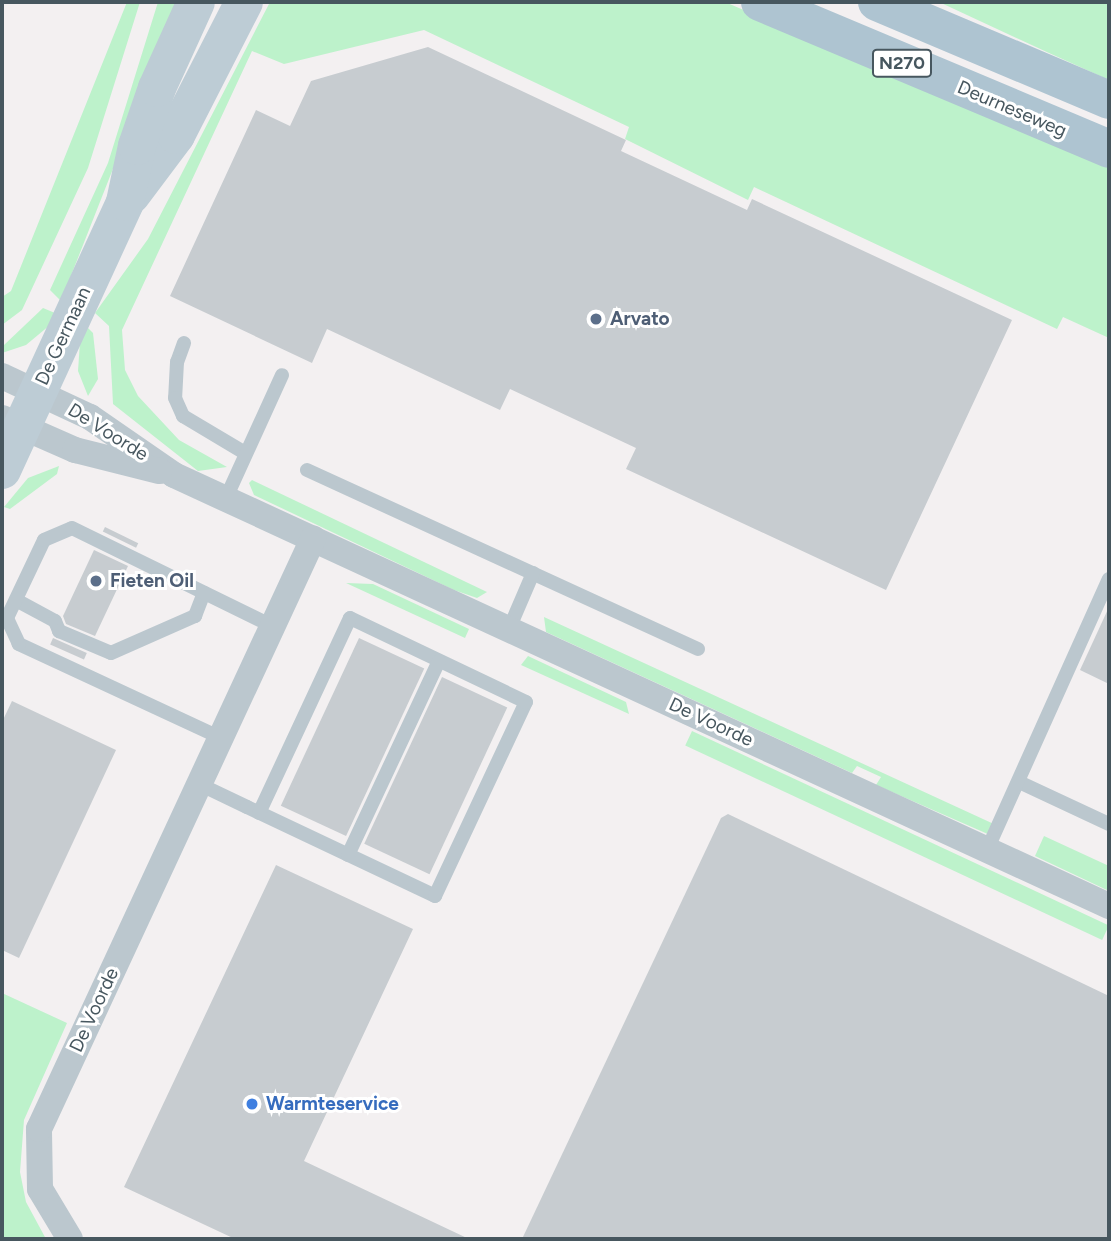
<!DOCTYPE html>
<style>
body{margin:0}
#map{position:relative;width:1111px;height:1241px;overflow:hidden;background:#f3f0f1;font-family:Figtree,sans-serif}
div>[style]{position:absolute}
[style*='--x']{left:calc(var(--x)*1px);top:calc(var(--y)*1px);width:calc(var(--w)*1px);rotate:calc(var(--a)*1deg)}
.green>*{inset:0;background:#bdf2cb;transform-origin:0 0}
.building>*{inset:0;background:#c7ccd0;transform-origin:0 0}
.service>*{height:14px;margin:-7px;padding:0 7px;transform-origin:7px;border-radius:7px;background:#bbc7ce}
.minor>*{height:26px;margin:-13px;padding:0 13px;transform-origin:13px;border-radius:13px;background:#bbc7ce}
.secondary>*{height:38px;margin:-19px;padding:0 19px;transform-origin:19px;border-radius:19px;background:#bdccd5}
.primary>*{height:38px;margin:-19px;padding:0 19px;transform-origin:19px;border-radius:19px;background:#aec4d1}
.dots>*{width:19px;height:19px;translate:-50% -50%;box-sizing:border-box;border:4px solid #fff;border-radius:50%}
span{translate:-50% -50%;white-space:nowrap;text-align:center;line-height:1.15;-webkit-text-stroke:6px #fff;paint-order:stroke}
.shield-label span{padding:2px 5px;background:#fff;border:2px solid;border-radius:5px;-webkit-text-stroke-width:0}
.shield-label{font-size:18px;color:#47575f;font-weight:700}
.street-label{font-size:19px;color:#47575f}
.service-label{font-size:19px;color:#4e5e75;font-weight:700}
.left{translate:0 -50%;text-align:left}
.shop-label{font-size:19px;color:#366cbe;font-weight:700}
.frame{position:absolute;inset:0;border:4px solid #47575f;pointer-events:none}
</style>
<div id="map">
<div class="green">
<i style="clip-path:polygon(127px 2px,140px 2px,88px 168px,22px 310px,2px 325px,2px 297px,11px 291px)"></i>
<i style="clip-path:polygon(158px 2px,183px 2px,155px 62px,61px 301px,50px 290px,108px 163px)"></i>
<i style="clip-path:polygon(270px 2px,725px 2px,1109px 166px,1109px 338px,1063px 317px,1057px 329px,754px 187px,748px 200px,625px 139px,629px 127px,424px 30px,284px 64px,252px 51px,122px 330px,125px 370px,138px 396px,179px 440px,227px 467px,198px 471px,113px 404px,109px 326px,95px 313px,148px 239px)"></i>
<i style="clip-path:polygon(939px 2px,1109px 2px,1109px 80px,1049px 53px)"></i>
<i style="clip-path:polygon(43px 308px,55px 313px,50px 325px,26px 345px,2px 353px,4px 345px)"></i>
<i style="clip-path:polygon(88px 328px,93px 333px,98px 379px,88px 396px,78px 371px,80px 342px)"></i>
<i style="clip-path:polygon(59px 466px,57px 474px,10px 509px,4px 507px,28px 478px)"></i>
<i style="clip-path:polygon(252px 480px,487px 592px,477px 598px,454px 590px,254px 495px,249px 483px)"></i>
<i style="clip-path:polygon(346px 583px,373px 584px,469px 629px,465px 638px)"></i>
<i style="clip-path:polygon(544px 617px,996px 825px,990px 835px,876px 785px,881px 777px,857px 766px,852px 773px,546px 632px)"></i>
<i style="clip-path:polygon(528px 656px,626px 702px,629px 714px,521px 665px)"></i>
<i style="left:692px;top:731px;width:460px;height:16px;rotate:25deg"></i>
<i style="clip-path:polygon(1044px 836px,1109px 866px,1109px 891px,1035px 856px)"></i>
<i style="clip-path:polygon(2px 993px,67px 1023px,24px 1120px,20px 1172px,26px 1202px,46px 1239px,2px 1239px)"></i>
</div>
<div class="building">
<i style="clip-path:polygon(428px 47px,626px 140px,621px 151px,747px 210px,752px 199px,1012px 320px,886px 590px,626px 469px,636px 448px,510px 389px,500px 410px,327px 329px,312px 363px,170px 296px,256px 110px,290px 126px,311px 81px)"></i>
<i style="left:105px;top:527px;width:37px;height:5px;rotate:26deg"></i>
<i style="clip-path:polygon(94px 550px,128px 566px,95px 636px,66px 624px,63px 616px)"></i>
<i style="clip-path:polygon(1109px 607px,1109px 684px,1080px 670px)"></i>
<i style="left:53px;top:638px;width:37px;height:7px;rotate:24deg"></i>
<i style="left:359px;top:638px;width:72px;height:185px;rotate:25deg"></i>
<i style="left:442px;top:677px;width:72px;height:184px;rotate:25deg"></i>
<i style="clip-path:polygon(12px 701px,116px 750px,19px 958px,2px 950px,2px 722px)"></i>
<i style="clip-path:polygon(728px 814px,1109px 996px,1109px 1239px,522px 1239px,721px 818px)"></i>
<i style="clip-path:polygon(276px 865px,413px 929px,304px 1161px,469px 1239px,235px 1239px,124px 1187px)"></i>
</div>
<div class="service">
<i style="--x:184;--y:343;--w:20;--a:110"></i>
<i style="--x:177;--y:362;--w:36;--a:93"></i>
<i style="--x:175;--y:398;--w:20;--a:66"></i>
<i style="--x:183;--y:416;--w:72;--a:30.8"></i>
<i style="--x:307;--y:470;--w:430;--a:24.6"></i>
<i style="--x:226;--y:498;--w:135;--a:-65.5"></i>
<i style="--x:16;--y:600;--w:44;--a:28.3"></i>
<i style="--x:55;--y:621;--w:11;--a:68"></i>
<i style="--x:59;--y:631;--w:56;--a:22.9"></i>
<i style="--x:111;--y:653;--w:92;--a:-23.8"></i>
<i style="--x:195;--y:616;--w:25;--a:-69"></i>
<i style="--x:509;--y:629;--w:61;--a:-66.8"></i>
<i style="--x:219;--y:737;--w:221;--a:-155.1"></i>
<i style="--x:19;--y:644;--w:29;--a:-115"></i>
<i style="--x:7;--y:618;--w:86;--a:-64.6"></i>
<i style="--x:44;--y:540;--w:30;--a:-23"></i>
<i style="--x:72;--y:528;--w:223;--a:26.1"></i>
<i style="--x:1019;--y:782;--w:99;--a:25"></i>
<i style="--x:199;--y:784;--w:53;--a:25.6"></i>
<i style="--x:247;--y:807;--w:208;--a:25.3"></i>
<i style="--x:435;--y:896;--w:214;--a:-64.9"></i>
<i style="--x:526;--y:702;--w:195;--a:-154.5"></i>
<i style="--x:350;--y:618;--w:215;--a:115"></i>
<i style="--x:987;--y:850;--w:297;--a:-65.8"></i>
<i style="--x:348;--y:855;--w:214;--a:-64.9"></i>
</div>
<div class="minor">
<i style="--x:2;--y:376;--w:97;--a:25"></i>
<i style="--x:90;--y:417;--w:102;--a:34.6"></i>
<i style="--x:174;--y:475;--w:1030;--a:24.75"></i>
<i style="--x:2;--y:418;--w:80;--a:23.7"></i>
<i style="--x:75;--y:450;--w:87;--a:14"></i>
<i style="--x:70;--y:1239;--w:58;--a:-121"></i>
<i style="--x:40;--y:1189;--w:60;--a:-91"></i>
<i style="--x:39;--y:1129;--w:651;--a:-65.09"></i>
</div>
<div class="secondary">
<i style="--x:131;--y:195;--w:75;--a:-53.1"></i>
<i style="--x:176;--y:135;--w:149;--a:-62.9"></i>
<i style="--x:2;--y:470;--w:295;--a:-65.3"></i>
<i style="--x:125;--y:202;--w:57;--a:-77.9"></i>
<i style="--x:137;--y:146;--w:61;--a:-71"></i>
<i style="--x:157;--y:88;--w:94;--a:-65.6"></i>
</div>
<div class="primary">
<i style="--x:760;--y:2;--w:379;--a:22.8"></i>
<i style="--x:877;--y:2;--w:252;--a:22.9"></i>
</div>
<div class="dots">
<i style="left:596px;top:319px;background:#5c6f8a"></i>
<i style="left:96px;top:581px;background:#5c6f8a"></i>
<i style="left:252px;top:1104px;background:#3f7fe0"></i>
</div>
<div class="shield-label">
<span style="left:902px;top:63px">N270</span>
</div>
<div class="street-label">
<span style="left:1012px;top:109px;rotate:23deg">Deurneseweg</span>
<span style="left:63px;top:336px;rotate:-65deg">De Germaan</span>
<span style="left:108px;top:432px;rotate:32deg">De Voorde</span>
<span style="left:711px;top:722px;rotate:25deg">De Voorde</span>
<span style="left:94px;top:1010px;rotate:-65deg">De Voorde</span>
</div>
<div class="service-label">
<span class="left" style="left:610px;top:319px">Arvato</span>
<span class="left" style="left:110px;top:581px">Fieten Oil</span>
</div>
<div class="shop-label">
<span class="left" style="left:266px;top:1104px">Warmteservice</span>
</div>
<div class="frame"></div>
</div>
